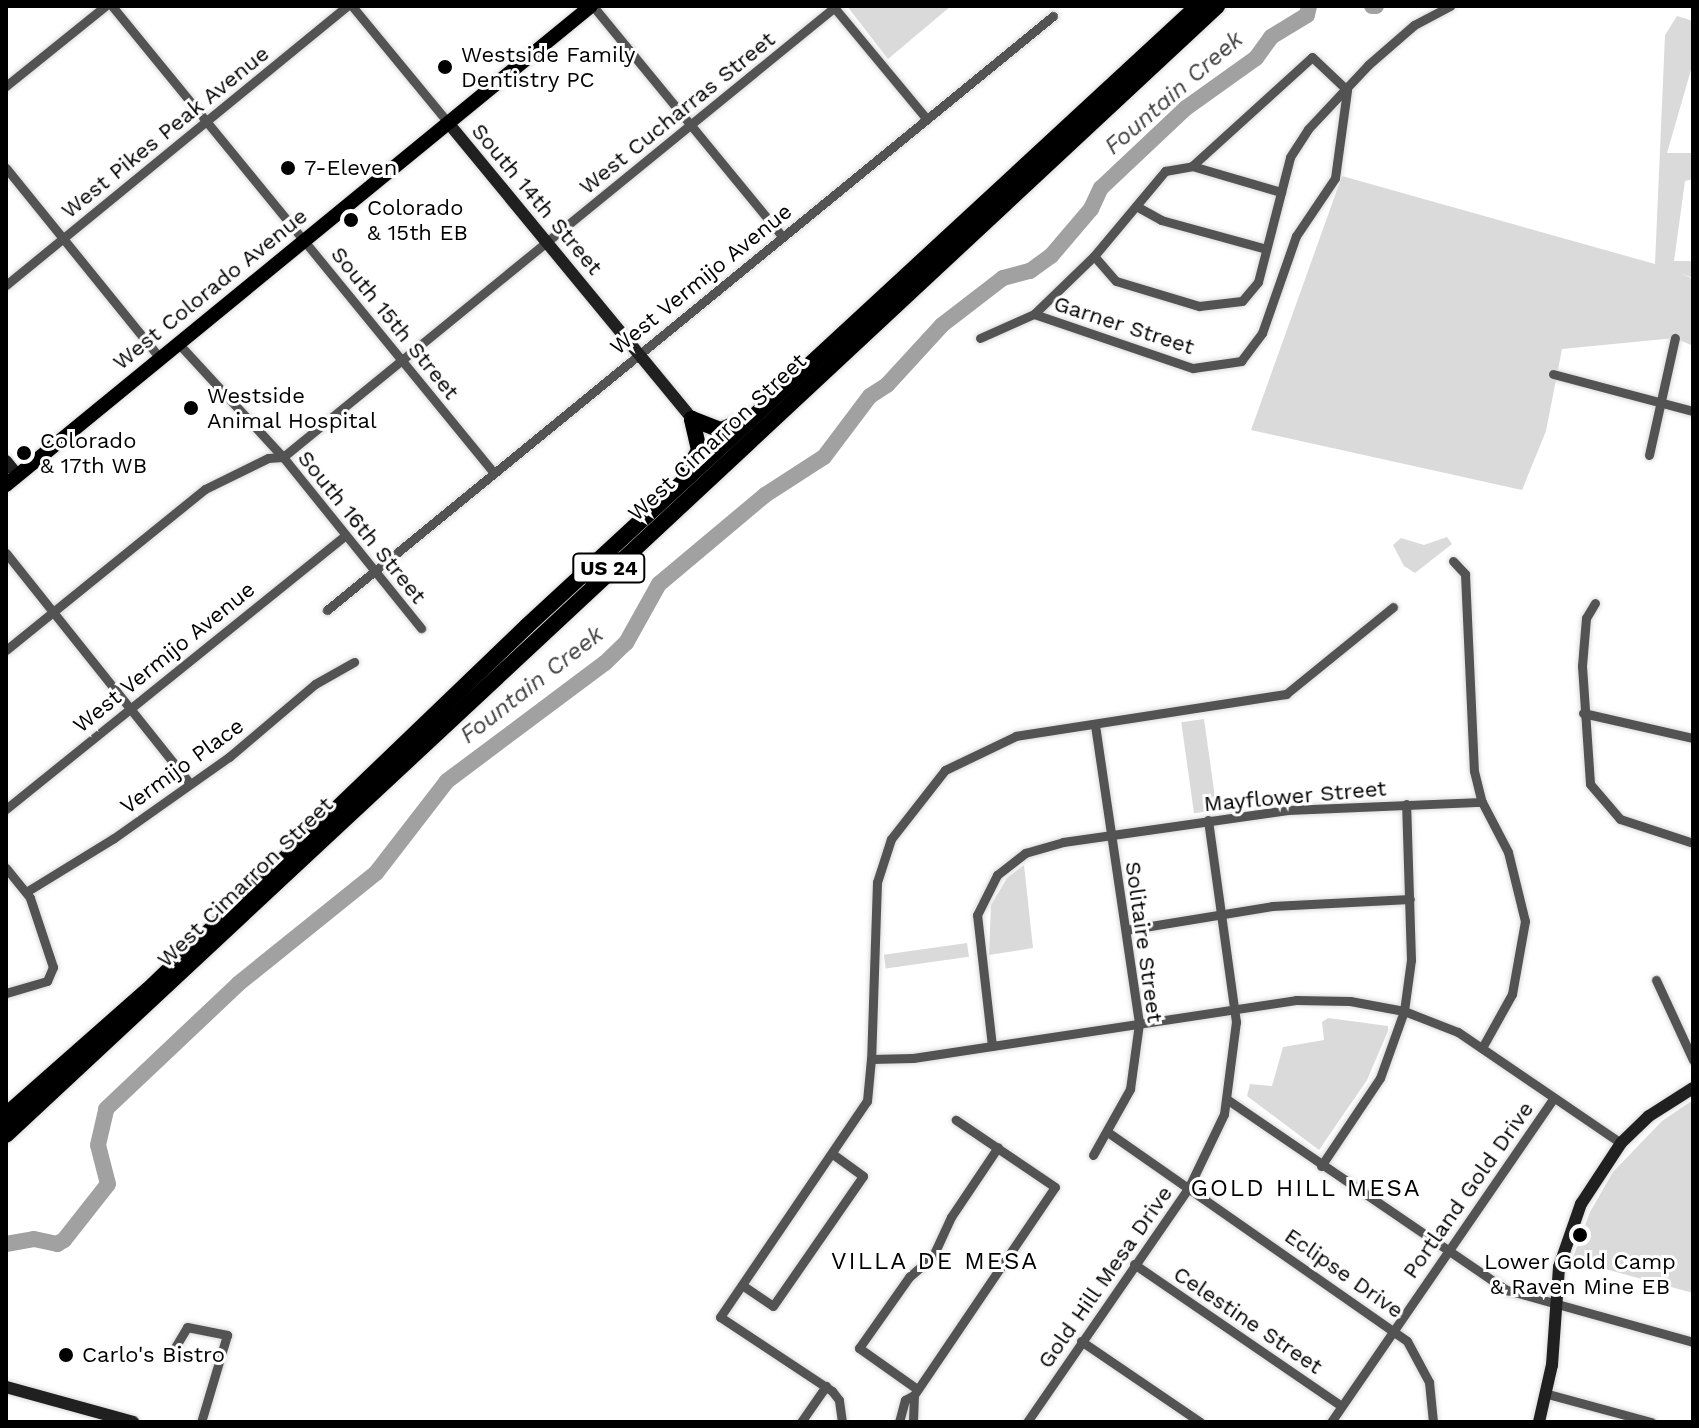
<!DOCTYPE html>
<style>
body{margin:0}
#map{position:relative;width:1699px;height:1428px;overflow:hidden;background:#fff;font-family:"Work Sans",sans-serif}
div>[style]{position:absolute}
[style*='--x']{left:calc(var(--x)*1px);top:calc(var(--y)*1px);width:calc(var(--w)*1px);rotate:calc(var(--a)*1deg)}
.green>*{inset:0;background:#dadada;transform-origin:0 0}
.river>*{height:16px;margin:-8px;padding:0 8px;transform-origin:8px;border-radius:8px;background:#a1a1a1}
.roads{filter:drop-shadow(0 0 2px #dbdbdb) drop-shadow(0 0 2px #dbdbdb)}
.street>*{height:9px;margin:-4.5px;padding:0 4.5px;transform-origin:4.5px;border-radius:4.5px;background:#535353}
.secondary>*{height:12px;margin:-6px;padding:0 6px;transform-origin:6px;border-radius:6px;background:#202020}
.primary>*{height:14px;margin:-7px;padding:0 7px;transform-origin:7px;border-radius:7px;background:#000}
.highway>*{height:16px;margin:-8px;padding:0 8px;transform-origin:8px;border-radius:8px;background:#000}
.dots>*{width:22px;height:22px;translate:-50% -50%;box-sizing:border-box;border:4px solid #fff;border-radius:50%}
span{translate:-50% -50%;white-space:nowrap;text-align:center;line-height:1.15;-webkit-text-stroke:6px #fff;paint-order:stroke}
.shield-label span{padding:2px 6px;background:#fff;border:2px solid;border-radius:6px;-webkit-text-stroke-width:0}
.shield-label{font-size:20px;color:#000;font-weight:700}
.poi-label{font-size:22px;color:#000}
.left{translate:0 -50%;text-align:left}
.street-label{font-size:22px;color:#000}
.water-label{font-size:24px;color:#424242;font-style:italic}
.neighbourhood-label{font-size:24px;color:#000;letter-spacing:2px}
.frame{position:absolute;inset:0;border:8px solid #000;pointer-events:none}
</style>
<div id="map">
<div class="green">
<i style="clip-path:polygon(847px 6px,951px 6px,888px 59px)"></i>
<i style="clip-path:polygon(1677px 16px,1693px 21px,1693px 63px,1667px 153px,1693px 153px,1693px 179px,1685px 181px,1674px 261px,1693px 261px,1693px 278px,1680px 273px,1693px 279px,1693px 346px,1675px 338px,1562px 349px,1546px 431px,1522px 490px,1251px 430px,1342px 176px,1655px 264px,1665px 35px)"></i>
<i style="clip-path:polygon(1447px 537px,1452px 544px,1415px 573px,1404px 566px,1393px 545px,1401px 538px,1424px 545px)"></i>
<i style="left:1204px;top:719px;width:92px;height:23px;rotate:82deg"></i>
<i style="clip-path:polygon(1024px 865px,1033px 948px,989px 955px,991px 905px,1007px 878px)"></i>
<i style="left:967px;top:943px;width:14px;height:84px;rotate:82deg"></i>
<i style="clip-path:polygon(1328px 1018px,1388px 1026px,1388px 1031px,1367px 1080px,1319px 1150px,1247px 1096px,1250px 1084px,1272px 1086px,1283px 1047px,1324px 1040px,1322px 1022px)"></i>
<i style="clip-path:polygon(1693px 1100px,1693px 1293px,1572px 1260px,1590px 1212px,1613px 1172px,1662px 1121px)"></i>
</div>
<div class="river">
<i style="--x:1372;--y:6;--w:4;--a:0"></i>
<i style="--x:6;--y:1244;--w:28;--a:-10"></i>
<i style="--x:34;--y:1239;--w:24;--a:12"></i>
<i style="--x:57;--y:1244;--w:8;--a:-30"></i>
<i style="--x:64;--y:1240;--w:71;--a:-51.8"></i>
<i style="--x:108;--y:1184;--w:40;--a:-104.4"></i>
<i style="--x:98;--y:1145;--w:37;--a:-77"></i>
<i style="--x:106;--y:1109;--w:182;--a:-43.4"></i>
<i style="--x:238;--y:984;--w:177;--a:-38.8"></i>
<i style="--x:376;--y:873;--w:116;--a:-52.3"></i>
<i style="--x:447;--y:781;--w:197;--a:-36.8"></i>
<i style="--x:605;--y:663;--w:29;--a:-44"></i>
<i style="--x:626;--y:643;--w:68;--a:-60.8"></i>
<i style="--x:659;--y:584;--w:138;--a:-40"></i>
<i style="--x:765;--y:495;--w:70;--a:-32.8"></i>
<i style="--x:824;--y:457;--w:76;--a:-53"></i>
<i style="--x:870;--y:396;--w:20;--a:-33"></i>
<i style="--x:887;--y:385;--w:81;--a:-47.5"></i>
<i style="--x:942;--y:325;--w:77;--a:-37.6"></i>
<i style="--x:1003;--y:278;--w:28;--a:-15"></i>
<i style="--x:1030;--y:271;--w:26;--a:-36"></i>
<i style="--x:1051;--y:256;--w:62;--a:-49.6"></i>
<i style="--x:1091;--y:209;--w:23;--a:-65"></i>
<i style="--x:1101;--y:188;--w:117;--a:-43.3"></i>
<i style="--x:1186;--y:108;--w:86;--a:-35.5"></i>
<i style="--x:1256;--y:58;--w:26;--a:-54"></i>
<i style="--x:1271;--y:37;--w:42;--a:-31.4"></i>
<i style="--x:1307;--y:15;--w:9;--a:-77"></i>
</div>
<div class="roads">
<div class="street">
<i style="--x:112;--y:6;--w:603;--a:50.72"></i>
<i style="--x:352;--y:6;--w:154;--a:50.5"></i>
<i style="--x:593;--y:6;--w:298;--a:50.6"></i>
<i style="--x:833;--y:6;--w:146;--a:50.3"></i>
<i style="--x:6;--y:86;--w:127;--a:-38.9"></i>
<i style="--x:1192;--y:166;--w:93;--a:16.3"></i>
<i style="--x:6;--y:168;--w:245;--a:51"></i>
<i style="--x:1136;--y:206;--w:29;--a:29"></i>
<i style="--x:1161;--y:220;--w:109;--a:15.4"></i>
<i style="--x:1094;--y:256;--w:33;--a:49"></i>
<i style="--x:1116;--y:281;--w:87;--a:16.8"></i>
<i style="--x:1199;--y:306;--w:43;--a:-6.6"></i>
<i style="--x:1242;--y:301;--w:25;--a:-50"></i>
<i style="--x:1258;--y:282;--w:129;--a:-75.6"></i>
<i style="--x:1290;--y:157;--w:33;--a:-57"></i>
<i style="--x:1308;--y:129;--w:88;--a:-46.8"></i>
<i style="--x:1368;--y:65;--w:61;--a:-41"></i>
<i style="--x:1414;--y:25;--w:41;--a:-27.8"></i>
<i style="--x:6;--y:285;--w:441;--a:-39.3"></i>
<i style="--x:1034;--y:314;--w:168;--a:18.8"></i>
<i style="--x:1193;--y:368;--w:49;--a:-8.3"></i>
<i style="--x:1241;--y:361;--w:35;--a:-53"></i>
<i style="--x:1262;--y:333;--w:103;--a:-70.7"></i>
<i style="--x:1296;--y:236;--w:70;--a:-56.1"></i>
<i style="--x:1335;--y:178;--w:89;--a:-82.2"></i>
<i style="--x:980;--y:338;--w:59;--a:-24"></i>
<i style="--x:1034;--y:314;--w:83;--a:-44"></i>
<i style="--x:1094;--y:256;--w:111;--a:-50.1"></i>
<i style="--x:1165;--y:171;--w:27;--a:-10"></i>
<i style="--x:1192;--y:166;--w:162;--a:-42.2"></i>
<i style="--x:1312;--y:57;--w:48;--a:43.3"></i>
<i style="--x:178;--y:343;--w:155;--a:47.4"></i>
<i style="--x:283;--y:457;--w:220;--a:51.1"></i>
<i style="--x:1553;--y:374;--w:145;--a:14.8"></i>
<i style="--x:1649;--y:455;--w:120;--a:-77.5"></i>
<i style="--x:6;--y:553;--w:292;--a:51.4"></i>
<i style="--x:1453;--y:561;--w:18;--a:47"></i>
<i style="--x:1465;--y:574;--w:197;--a:87.4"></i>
<i style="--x:1474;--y:771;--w:32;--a:76"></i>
<i style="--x:1482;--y:802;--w:56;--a:62.5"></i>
<i style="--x:1508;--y:852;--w:71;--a:76.2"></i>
<i style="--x:1525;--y:921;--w:74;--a:100.1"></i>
<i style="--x:1512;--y:994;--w:62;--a:119.1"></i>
<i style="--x:1595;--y:603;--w:17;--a:121"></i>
<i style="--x:1586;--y:618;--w:48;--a:94.8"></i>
<i style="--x:1582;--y:666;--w:118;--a:86.1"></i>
<i style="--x:1590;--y:784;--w:46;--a:49.4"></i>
<i style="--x:1620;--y:819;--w:77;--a:18.2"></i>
<i style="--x:1393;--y:607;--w:138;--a:140.9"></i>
<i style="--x:1286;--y:694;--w:273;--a:171.2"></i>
<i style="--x:1016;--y:736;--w:79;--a:154.4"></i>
<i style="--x:945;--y:770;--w:88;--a:128"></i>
<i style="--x:891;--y:839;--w:45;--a:108"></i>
<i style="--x:877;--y:882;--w:177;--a:91.9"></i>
<i style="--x:871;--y:1059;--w:42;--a:-1.4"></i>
<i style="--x:913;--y:1058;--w:387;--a:-8.6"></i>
<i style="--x:1296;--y:1000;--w:54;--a:1.1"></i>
<i style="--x:1350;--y:1001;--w:55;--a:10.5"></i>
<i style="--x:1404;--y:1011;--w:58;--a:21.3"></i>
<i style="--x:1458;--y:1032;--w:197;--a:34.3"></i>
<i style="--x:327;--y:610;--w:938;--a:-39.29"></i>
<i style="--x:6;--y:650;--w:256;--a:-39"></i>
<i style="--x:205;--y:489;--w:70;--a:-26.2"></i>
<i style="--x:268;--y:458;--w:15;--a:-4"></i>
<i style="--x:283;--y:457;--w:714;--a:-39.2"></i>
<i style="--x:1583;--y:713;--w:113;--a:12.8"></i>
<i style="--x:6;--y:809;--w:436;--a:-38.9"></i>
<i style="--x:6;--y:868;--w:38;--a:51"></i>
<i style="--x:30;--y:898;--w:73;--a:71.6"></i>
<i style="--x:53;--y:967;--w:15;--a:113"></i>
<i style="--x:47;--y:981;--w:43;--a:163.7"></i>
<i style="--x:26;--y:892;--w:103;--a:-31.5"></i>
<i style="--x:114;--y:838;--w:141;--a:-35.2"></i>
<i style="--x:229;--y:757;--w:113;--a:-40.3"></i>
<i style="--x:315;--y:684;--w:45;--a:-29.4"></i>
<i style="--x:1126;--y:930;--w:148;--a:-9.3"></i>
<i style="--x:1272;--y:906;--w:138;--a:-2.9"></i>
<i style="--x:1656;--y:980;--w:88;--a:65.2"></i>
<i style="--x:992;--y:1046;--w:132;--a:-96.5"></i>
<i style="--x:977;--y:915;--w:45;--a:-63.4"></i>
<i style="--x:997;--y:875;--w:36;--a:-38"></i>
<i style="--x:1025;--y:853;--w:40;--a:-16"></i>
<i style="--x:1063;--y:842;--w:227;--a:-8.1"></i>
<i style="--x:1288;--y:810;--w:194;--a:-2.4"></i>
<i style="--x:1228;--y:1100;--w:338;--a:34.3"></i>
<i style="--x:1507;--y:1290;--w:193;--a:15.6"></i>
<i style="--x:1109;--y:1133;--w:363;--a:34.9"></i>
<i style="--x:1407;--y:1341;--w:47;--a:61.8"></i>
<i style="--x:1429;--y:1382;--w:40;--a:84.3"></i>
<i style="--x:1093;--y:1155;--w:76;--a:-60.7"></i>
<i style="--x:1130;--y:1089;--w:67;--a:-82.2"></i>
<i style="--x:1139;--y:1023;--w:302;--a:-98.4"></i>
<i style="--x:1321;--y:1166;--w:106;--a:-56.2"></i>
<i style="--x:1380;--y:1078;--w:71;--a:-70.3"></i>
<i style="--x:1404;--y:1011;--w:51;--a:-82.2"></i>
<i style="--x:1411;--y:960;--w:156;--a:-91.8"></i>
<i style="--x:1134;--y:1264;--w:251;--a:34.4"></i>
<i style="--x:742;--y:1285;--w:37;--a:34"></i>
<i style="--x:773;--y:1306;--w:158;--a:-55.3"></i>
<i style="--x:863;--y:1176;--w:37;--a:-144"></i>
<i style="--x:1081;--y:1341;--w:144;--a:34.2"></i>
<i style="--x:171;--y:1354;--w:31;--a:-59"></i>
<i style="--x:187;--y:1327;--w:41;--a:11.3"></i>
<i style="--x:227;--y:1335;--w:91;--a:106.6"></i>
<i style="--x:917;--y:1389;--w:71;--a:-144.7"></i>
<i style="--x:859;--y:1348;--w:87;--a:-54.8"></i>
<i style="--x:909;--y:1277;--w:32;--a:-41"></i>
<i style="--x:933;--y:1256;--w:43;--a:-65.2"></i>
<i style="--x:951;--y:1217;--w:84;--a:-56.1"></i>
<i style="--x:1548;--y:1394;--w:107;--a:15.2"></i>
<i style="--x:801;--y:1422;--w:44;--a:-55.2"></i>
<i style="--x:842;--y:1422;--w:22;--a:-98"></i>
<i style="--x:839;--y:1400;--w:11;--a:-128"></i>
<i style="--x:832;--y:1391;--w:134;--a:-146.5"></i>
<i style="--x:720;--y:1317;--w:261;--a:-55.8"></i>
<i style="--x:867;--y:1101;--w:42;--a:-84.6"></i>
<i style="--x:899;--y:1422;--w:23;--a:-75"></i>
<i style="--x:905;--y:1400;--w:10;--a:-29"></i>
<i style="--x:914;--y:1395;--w:251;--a:-55.9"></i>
<i style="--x:1055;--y:1187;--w:120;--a:-145.9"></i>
<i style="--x:913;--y:1422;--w:27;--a:-88"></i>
<i style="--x:1027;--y:1422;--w:285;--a:-55.4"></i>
<i style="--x:1189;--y:1187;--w:81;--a:-64.4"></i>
<i style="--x:1224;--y:1114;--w:93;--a:-82.6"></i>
<i style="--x:1236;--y:1022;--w:204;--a:-97.9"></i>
<i style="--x:1331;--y:1422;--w:393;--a:-55.5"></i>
</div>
<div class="secondary">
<i style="--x:450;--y:125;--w:381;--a:50.5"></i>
<i style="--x:6;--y:461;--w:19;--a:51"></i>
<i style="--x:6;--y:1387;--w:132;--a:15.4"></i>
<i style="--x:1539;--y:1422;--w:58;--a:-77.2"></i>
<i style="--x:1552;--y:1365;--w:98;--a:-85.9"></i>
<i style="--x:1559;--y:1267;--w:67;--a:-70.8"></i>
<i style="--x:1581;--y:1204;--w:73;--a:-56.7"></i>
<i style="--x:1621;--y:1143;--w:39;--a:-44"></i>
<i style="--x:1649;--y:1116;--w:52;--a:-32.5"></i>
</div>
<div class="primary">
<i style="--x:6;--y:485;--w:756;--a:-39.31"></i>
</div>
<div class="highway">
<i style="--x:692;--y:419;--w:31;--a:21"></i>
<i style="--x:721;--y:430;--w:26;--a:-23"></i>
<i style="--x:687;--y:472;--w:25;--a:-61"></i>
<i style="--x:699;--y:450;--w:32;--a:-103"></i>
<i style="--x:6;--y:1115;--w:189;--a:-41.4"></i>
<i style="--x:148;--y:990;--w:525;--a:-43.84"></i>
<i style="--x:527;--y:626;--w:914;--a:-42.74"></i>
<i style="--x:6;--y:1135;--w:1656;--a:-42.99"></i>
</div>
</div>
<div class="dots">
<i style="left:445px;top:67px;background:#000"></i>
<i style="left:288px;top:168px;background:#000"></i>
<i style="left:351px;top:220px;background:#000"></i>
<i style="left:191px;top:408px;background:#000"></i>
<i style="left:24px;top:453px;background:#000"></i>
<i style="left:1580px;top:1235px;background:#000"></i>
<i style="left:66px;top:1355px;background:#000"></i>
</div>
<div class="shield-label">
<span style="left:609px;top:568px">US 24</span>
</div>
<div class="poi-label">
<span class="left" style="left:461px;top:67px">Westside Family<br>Dentistry PC</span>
<span class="left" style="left:304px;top:168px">7-Eleven</span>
<span class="left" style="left:367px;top:220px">Colorado<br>&amp; 15th EB</span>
<span class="left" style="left:207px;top:408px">Westside<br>Animal Hospital</span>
<span class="left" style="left:40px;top:453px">Colorado<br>&amp; 17th WB</span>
<span style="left:1580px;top:1274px">Lower Gold Camp<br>&amp; Raven Mine EB</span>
<span class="left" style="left:82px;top:1355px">Carlo's Bistro</span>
</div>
<div class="street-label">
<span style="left:677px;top:113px;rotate:-39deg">West Cucharras Street</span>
<span style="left:165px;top:132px;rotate:-39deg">West Pikes Peak Avenue</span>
<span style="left:537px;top:199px;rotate:50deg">South 14th Street</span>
<span style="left:701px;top:279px;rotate:-39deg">West Vermijo Avenue</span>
<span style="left:210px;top:289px;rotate:-39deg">West Colorado Avenue</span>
<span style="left:395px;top:323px;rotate:51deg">South 15th Street</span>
<span style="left:1124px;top:325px;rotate:18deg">Garner Street</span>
<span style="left:717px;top:437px;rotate:-43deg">West Cimarron Street</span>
<span style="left:362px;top:527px;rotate:51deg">South 16th Street</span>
<span style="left:164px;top:657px;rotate:-39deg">West Vermijo Avenue</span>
<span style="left:182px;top:766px;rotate:-36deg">Vermijo Place</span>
<span style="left:1295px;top:796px;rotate:-5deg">Mayflower Street</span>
<span style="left:245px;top:882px;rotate:-44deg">West Cimarron Street</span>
<span style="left:1144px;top:942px;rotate:82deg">Solitaire Street</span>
<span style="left:1468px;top:1190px;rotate:-55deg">Portland Gold Drive</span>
<span style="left:1344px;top:1273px;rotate:35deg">Eclipse Drive</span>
<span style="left:1105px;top:1277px;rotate:-55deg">Gold Hill Mesa Drive</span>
<span style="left:1248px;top:1320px;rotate:34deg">Celestine Street</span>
</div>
<div class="water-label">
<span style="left:1174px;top:93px;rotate:-41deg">Fountain Creek</span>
<span style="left:532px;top:685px;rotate:-38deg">Fountain Creek</span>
</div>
<div class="neighbourhood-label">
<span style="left:1306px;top:1189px">GOLD HILL MESA</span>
<span style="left:935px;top:1262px">VILLA DE MESA</span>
</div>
<div class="frame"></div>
</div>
